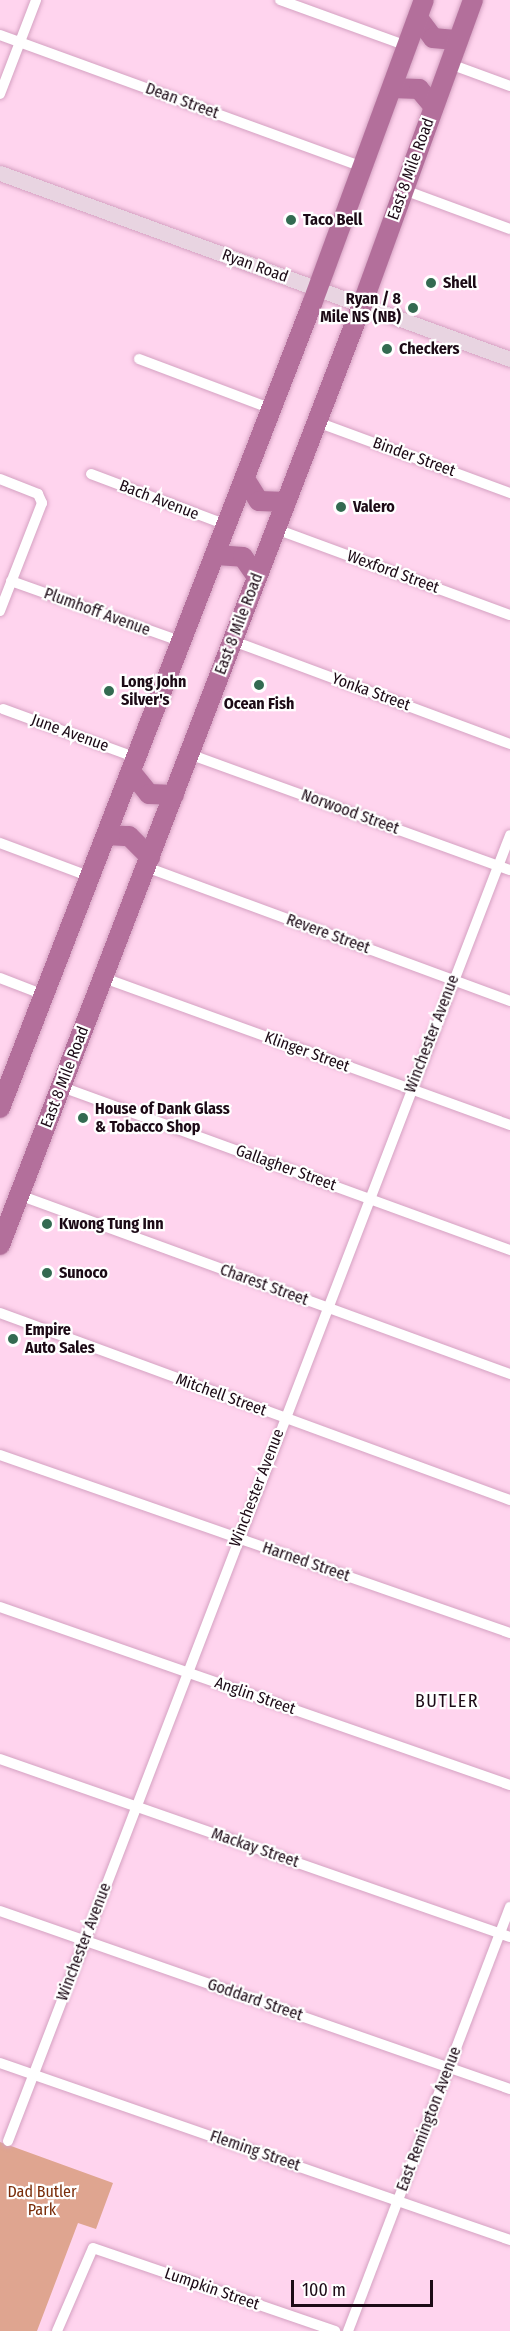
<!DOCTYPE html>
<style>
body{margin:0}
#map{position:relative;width:510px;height:2331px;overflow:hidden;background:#ffd4ee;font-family:"Fira Sans Condensed",sans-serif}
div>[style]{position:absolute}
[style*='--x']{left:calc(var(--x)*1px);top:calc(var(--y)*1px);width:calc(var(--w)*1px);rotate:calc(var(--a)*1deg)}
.green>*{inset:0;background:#dfa590}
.roads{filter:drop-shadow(0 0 2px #d5a2c2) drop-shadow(0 0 2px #d5a2c2)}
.street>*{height:10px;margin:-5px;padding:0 5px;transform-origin:5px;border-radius:5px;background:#fff}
.secondary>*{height:15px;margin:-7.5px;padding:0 7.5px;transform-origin:7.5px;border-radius:7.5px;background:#e8d4e1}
.highway>*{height:20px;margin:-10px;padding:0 10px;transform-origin:10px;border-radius:10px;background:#b36f9b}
.dots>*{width:16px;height:16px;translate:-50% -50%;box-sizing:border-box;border:3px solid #fff;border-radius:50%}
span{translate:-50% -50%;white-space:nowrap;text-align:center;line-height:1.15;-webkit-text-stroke:4.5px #fff;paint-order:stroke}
.street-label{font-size:16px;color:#1c0a16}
.poi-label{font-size:16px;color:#1c0a16;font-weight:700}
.left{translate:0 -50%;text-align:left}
.right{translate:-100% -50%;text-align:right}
.park-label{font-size:16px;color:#7a2d0a}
.neighbourhood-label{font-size:18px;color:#1c0a16;letter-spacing:1.5px}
.scale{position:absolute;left:291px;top:2280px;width:142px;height:27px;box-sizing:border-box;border:3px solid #1c0a16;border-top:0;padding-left:8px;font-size:18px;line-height:21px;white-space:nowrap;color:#1c0a16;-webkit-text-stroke:4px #fff;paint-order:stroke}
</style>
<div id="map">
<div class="green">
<i style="clip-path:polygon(0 2142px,113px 2183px,96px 2229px,78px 2223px,37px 2331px,0 2331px)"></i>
</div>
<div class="roads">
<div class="street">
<i style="--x:280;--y:0;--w:135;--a:19.9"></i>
<i style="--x:0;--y:35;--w:386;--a:20"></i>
<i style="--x:450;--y:64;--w:64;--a:20.1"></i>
<i style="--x:0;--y:94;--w:101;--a:-69"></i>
<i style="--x:404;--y:190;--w:113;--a:20.2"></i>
<i style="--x:139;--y:359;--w:142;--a:20.6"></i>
<i style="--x:317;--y:422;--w:206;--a:20.2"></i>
<i style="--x:91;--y:474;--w:145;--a:20.6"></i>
<i style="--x:0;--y:479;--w:41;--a:21.5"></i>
<i style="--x:38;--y:494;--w:10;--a:66"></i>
<i style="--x:42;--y:503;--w:116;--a:111.3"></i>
<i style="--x:276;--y:529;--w:249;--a:20.2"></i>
<i style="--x:11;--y:581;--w:182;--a:19.6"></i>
<i style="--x:233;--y:641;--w:296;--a:20.4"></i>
<i style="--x:3;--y:709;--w:143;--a:20.1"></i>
<i style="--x:189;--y:754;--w:341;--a:19.9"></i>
<i style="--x:0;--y:843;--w:97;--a:20.5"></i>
<i style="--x:146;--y:867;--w:388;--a:20.2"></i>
<i style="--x:0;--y:978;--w:47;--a:21.1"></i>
<i style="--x:104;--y:978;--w:432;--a:19.9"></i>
<i style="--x:62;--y:1087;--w:477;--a:20"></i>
<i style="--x:19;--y:1195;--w:523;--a:20.03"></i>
<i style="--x:0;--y:1313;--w:543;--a:20.14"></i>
<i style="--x:0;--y:1455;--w:540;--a:19.24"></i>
<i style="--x:0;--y:1607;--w:540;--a:19.24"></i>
<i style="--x:0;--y:1759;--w:540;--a:19.24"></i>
<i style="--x:0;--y:1911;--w:540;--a:19.24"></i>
<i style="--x:0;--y:2063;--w:540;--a:19.14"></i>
<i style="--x:8;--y:2141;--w:1399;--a:-68.97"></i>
<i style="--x:57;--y:2331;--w:90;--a:-66.6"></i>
<i style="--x:93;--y:2248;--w:256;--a:18.9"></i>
<i style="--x:348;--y:2331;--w:454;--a:-69.1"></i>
</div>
<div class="secondary">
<i style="--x:0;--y:173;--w:543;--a:20.04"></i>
</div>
<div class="highway">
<i style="--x:418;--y:18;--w:25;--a:53"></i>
<i style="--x:433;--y:38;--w:25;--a:5"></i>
<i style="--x:392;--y:88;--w:27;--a:2"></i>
<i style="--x:419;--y:89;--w:23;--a:50"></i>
<i style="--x:245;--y:479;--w:26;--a:58"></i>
<i style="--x:259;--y:501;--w:27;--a:2"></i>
<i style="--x:216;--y:555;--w:27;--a:4"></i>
<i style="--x:243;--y:557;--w:24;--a:55"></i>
<i style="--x:132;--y:773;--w:27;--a:51"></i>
<i style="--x:149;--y:794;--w:25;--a:2"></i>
<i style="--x:107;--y:835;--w:22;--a:3"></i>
<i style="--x:129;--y:836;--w:30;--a:45"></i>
<i style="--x:0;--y:1108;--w:862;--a:-68.79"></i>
<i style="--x:312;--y:304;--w:324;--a:-69.8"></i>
<i style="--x:0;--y:1245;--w:1007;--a:-68.94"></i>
<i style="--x:362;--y:305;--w:325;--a:-70"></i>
</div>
</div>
<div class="dots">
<i style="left:291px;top:220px;background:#346a51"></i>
<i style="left:431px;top:283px;background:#346a51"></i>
<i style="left:413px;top:308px;background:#346a51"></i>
<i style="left:387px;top:349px;background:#346a51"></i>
<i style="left:341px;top:507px;background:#346a51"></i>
<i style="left:259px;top:685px;background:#346a51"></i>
<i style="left:109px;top:691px;background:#346a51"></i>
<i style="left:83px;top:1118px;background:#346a51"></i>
<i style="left:47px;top:1224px;background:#346a51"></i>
<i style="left:47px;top:1273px;background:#346a51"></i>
<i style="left:13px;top:1339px;background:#346a51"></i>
</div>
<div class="street-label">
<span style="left:182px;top:101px;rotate:20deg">Dean Street</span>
<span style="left:411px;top:169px;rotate:-70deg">East 8 Mile Road</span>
<span style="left:255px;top:266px;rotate:20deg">Ryan Road</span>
<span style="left:414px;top:457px;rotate:20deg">Binder Street</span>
<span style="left:159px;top:500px;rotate:21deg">Bach Avenue</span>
<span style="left:393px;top:572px;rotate:20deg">Wexford Street</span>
<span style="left:97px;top:612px;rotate:20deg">Plumhoff Avenue</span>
<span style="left:239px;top:624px;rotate:-69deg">East 8 Mile Road</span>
<span style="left:371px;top:692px;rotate:20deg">Yonka Street</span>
<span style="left:70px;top:733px;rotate:20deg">June Avenue</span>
<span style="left:350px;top:812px;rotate:20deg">Norwood Street</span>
<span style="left:328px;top:934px;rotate:20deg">Revere Street</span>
<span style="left:432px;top:1034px;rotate:-69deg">Winchester Avenue</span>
<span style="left:307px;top:1052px;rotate:20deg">Klinger Street</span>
<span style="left:65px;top:1077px;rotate:-69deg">East 8 Mile Road</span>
<span style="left:286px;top:1168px;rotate:20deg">Gallagher Street</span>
<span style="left:264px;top:1285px;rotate:20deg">Charest Street</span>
<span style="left:221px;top:1395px;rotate:20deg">Mitchell Street</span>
<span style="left:257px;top:1488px;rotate:-69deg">Winchester Avenue</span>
<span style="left:306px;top:1562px;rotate:19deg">Harned Street</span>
<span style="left:255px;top:1696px;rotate:19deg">Anglin Street</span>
<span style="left:255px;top:1848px;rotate:19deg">Mackay Street</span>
<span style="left:84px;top:1942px;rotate:-69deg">Winchester Avenue</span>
<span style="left:255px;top:2000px;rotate:19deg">Goddard Street</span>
<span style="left:429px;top:2119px;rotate:-69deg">East Remington Avenue</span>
<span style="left:255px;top:2151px;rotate:19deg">Fleming Street</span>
<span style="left:212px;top:2289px;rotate:19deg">Lumpkin Street</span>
</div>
<div class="poi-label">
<span class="left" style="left:303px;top:220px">Taco Bell</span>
<span class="left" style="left:443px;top:283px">Shell</span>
<span class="right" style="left:401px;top:308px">Ryan / 8<br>Mile NS (NB)</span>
<span class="left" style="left:399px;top:349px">Checkers</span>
<span class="left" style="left:353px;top:507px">Valero</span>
<span class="left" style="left:121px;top:691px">Long John<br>Silver's</span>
<span style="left:259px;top:704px">Ocean Fish</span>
<span class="left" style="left:95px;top:1118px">House of Dank Glass<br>&amp; Tobacco Shop</span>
<span class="left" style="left:59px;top:1224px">Kwong Tung Inn</span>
<span class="left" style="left:59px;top:1273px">Sunoco</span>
<span class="left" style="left:25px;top:1339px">Empire<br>Auto Sales</span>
</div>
<div class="park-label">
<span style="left:42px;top:2201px">Dad Butler<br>Park</span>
</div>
<div class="neighbourhood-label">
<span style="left:447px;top:1701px">BUTLER</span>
</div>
<div class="scale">100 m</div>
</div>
